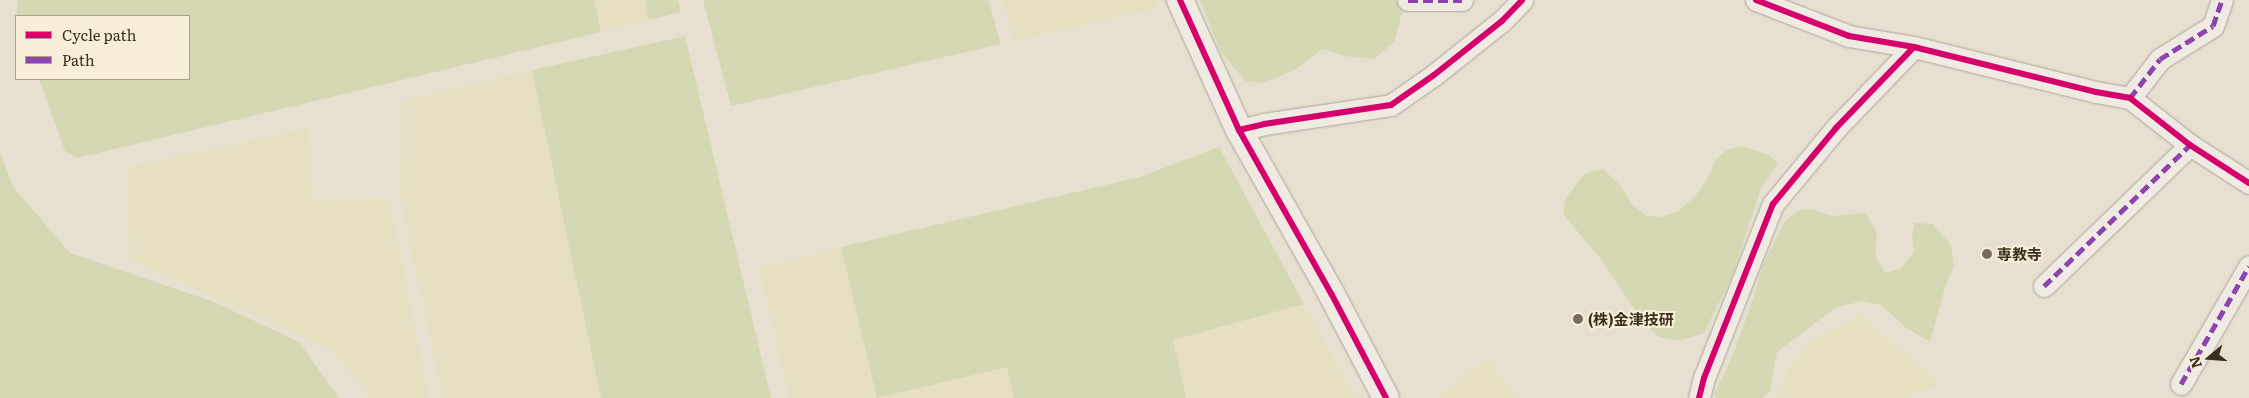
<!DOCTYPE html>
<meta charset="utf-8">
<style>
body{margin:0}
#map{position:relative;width:2249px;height:398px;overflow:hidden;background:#e7e0d1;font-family:Literata,"Noto Sans JP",serif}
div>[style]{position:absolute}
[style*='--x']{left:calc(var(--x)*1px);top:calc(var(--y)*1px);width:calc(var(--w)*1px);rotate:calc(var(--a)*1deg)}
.farmland>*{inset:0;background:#e6dfc2}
.green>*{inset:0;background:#d6d7b3}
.roads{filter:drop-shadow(0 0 1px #ada599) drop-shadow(0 0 1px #ada599)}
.minor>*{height:21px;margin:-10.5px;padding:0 10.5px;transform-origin:10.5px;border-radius:10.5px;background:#efebe3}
.tertiary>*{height:26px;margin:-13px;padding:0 13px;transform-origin:13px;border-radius:13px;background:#efebe3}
.quiet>*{height:5px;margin-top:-2.5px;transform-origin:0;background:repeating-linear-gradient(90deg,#8e44ad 0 10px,transparent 0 15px)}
.cycleway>*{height:6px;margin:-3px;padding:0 3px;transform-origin:3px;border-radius:3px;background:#d6006c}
.dots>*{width:14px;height:14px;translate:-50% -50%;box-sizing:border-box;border:2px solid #f7eed8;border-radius:50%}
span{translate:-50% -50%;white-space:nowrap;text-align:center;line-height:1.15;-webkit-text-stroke:4px #f7eed8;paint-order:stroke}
.poi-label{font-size:15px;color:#3d2e20;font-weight:700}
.left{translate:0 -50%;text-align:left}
.legend{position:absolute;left:15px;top:15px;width:175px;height:65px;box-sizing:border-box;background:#f7eed8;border:1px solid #ada18e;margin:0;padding:6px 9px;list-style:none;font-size:15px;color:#3d2e20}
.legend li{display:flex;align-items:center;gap:10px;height:25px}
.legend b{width:25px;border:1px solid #ada18e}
.north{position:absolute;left:2184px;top:333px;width:50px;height:50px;-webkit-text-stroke:4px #f7eed8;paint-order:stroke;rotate:252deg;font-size:14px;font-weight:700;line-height:20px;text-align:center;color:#3d2e20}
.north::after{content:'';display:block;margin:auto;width:18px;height:22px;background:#3d2e20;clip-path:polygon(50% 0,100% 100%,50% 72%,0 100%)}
</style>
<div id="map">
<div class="farmland">
<i style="clip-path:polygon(594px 0,645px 0,649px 20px,601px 32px)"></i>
<i style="clip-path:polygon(1002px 0,1156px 0,1158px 8px,1014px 41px)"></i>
<i style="clip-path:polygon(532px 70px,601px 398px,442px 398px,400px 196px,402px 101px)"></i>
<i style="clip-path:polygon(308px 128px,314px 201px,389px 198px,429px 398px,368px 398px,366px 390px,328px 348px,129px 259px,127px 167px)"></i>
<i style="clip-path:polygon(841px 247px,877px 398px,789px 398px,759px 268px)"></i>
<i style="clip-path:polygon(1304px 304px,1356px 398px,1186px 398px,1173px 340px)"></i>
<i style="clip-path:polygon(1861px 315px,1941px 385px,1901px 398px,1776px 398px,1784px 384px,1788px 369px,1810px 342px)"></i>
<i style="clip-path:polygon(1487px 358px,1516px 398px,1435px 398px)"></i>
<i style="clip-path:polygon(1007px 367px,1014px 398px,878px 398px)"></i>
</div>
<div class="green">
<i style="clip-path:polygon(17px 0,594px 0,601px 32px,77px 158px,65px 151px,39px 79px,189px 79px,189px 16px,17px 16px)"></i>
<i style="clip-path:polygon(645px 0,678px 0,681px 12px,649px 20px)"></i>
<i style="clip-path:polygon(703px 0,988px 0,1001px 44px,731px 106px)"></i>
<i style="clip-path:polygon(1200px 0,1405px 0,1395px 41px,1374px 59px,1344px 56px,1322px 49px,1296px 69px,1264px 83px,1245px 81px,1220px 50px)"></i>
<i style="clip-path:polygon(685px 36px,771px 398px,601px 398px,532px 70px)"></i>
<i style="clip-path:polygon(1742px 146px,1769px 155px,1778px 163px,1761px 188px,1733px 274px,1704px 333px,1678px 341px,1659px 337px,1643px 322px,1599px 257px,1563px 214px,1566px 198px,1584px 174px,1603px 169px,1620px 185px,1632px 204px,1646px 216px,1661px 217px,1679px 211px,1696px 195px,1708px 178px,1716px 159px,1727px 150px)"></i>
<i style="clip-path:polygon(1219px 147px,1304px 304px,1173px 340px,1186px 398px,1014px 398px,1007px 367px,877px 398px,841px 247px,1140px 177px)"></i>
<i style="clip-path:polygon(0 152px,13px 187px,70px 253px,214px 302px,299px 342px,339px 398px,0 398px)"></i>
<i style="clip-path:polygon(1801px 209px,1813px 210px,1832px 216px,1866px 213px,1877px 233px,1875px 255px,1885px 273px,1900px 269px,1914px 252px,1912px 236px,1915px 223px,1933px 224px,1951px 245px,1954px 267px,1946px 284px,1930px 342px,1905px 327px,1881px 305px,1862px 301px,1835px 308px,1777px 352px,1770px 391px,1762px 398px,1716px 398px,1714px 394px,1730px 362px,1754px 297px,1762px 267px,1785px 221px)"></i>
</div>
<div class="roads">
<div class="minor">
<i style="--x:1408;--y:0;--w:54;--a:0"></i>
<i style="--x:1756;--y:0;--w:100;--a:21.2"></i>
<i style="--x:1849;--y:36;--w:66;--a:9.6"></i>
<i style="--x:1914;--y:47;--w:187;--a:13.9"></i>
<i style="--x:2096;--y:92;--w:35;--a:10"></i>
<i style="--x:2130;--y:98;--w:76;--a:38.1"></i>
<i style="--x:2190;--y:145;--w:70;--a:32.8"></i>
<i style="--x:2130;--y:98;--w:49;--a:-52.4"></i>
<i style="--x:2160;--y:59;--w:62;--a:-31.9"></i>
<i style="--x:2213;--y:26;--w:28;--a:-71"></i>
<i style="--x:1239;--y:130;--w:26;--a:-13"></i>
<i style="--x:1264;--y:124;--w:128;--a:-8.5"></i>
<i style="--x:1391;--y:105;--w:52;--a:-34.9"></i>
<i style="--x:1434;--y:75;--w:87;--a:-38.5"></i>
<i style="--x:1502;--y:21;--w:29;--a:-46"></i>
<i style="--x:2044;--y:286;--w:203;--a:-44"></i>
<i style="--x:2181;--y:384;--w:136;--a:-60"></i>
<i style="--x:1699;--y:398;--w:21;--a:-76"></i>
<i style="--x:1704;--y:378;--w:187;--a:-68.4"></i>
<i style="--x:1773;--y:204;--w:99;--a:-50.3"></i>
<i style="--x:1836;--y:128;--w:112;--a:-46.1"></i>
</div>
<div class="tertiary">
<i style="--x:1180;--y:0;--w:143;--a:65.6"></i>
<i style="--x:1239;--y:130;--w:189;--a:60.6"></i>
<i style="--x:1332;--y:295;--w:116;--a:62.3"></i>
</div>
</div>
<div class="quiet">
<i style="--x:1408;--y:0;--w:54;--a:0"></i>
<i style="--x:2130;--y:98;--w:49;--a:-52.4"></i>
<i style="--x:2160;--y:59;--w:62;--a:-31.9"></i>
<i style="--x:2213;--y:26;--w:28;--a:-71"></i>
<i style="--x:2044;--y:286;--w:203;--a:-44"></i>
<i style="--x:2181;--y:384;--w:136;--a:-60"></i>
</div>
<div class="cycleway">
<i style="--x:1180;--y:0;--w:143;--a:65.6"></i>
<i style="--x:1239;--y:130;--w:189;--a:60.6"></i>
<i style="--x:1332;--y:295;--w:116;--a:62.3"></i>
<i style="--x:1756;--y:0;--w:100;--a:21.2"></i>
<i style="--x:1849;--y:36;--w:66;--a:9.6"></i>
<i style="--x:1914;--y:47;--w:187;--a:13.9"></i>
<i style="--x:2096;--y:92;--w:35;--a:10"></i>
<i style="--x:2130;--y:98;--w:76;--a:38.1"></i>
<i style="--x:2190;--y:145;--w:70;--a:32.8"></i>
<i style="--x:1239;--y:130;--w:26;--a:-13"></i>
<i style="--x:1264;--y:124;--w:128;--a:-8.5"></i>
<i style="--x:1391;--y:105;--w:52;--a:-34.9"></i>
<i style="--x:1434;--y:75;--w:87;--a:-38.5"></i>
<i style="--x:1502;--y:21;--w:29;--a:-46"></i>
<i style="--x:1699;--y:398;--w:21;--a:-76"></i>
<i style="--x:1704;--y:378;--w:187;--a:-68.4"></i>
<i style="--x:1773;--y:204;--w:99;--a:-50.3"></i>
<i style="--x:1836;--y:128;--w:112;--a:-46.1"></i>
</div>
<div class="dots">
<i style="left:1987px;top:254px;background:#786c5e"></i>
<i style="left:1578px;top:319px;background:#786c5e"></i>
</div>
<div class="poi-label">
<span class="left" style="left:1997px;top:254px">専教寺</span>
<span class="left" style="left:1588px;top:319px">(株)金津技研</span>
</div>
<ul class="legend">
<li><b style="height:6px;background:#d6006c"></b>Cycle path</li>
<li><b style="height:6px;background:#8e44ad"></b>Path</li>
</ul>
<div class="north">N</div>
</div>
